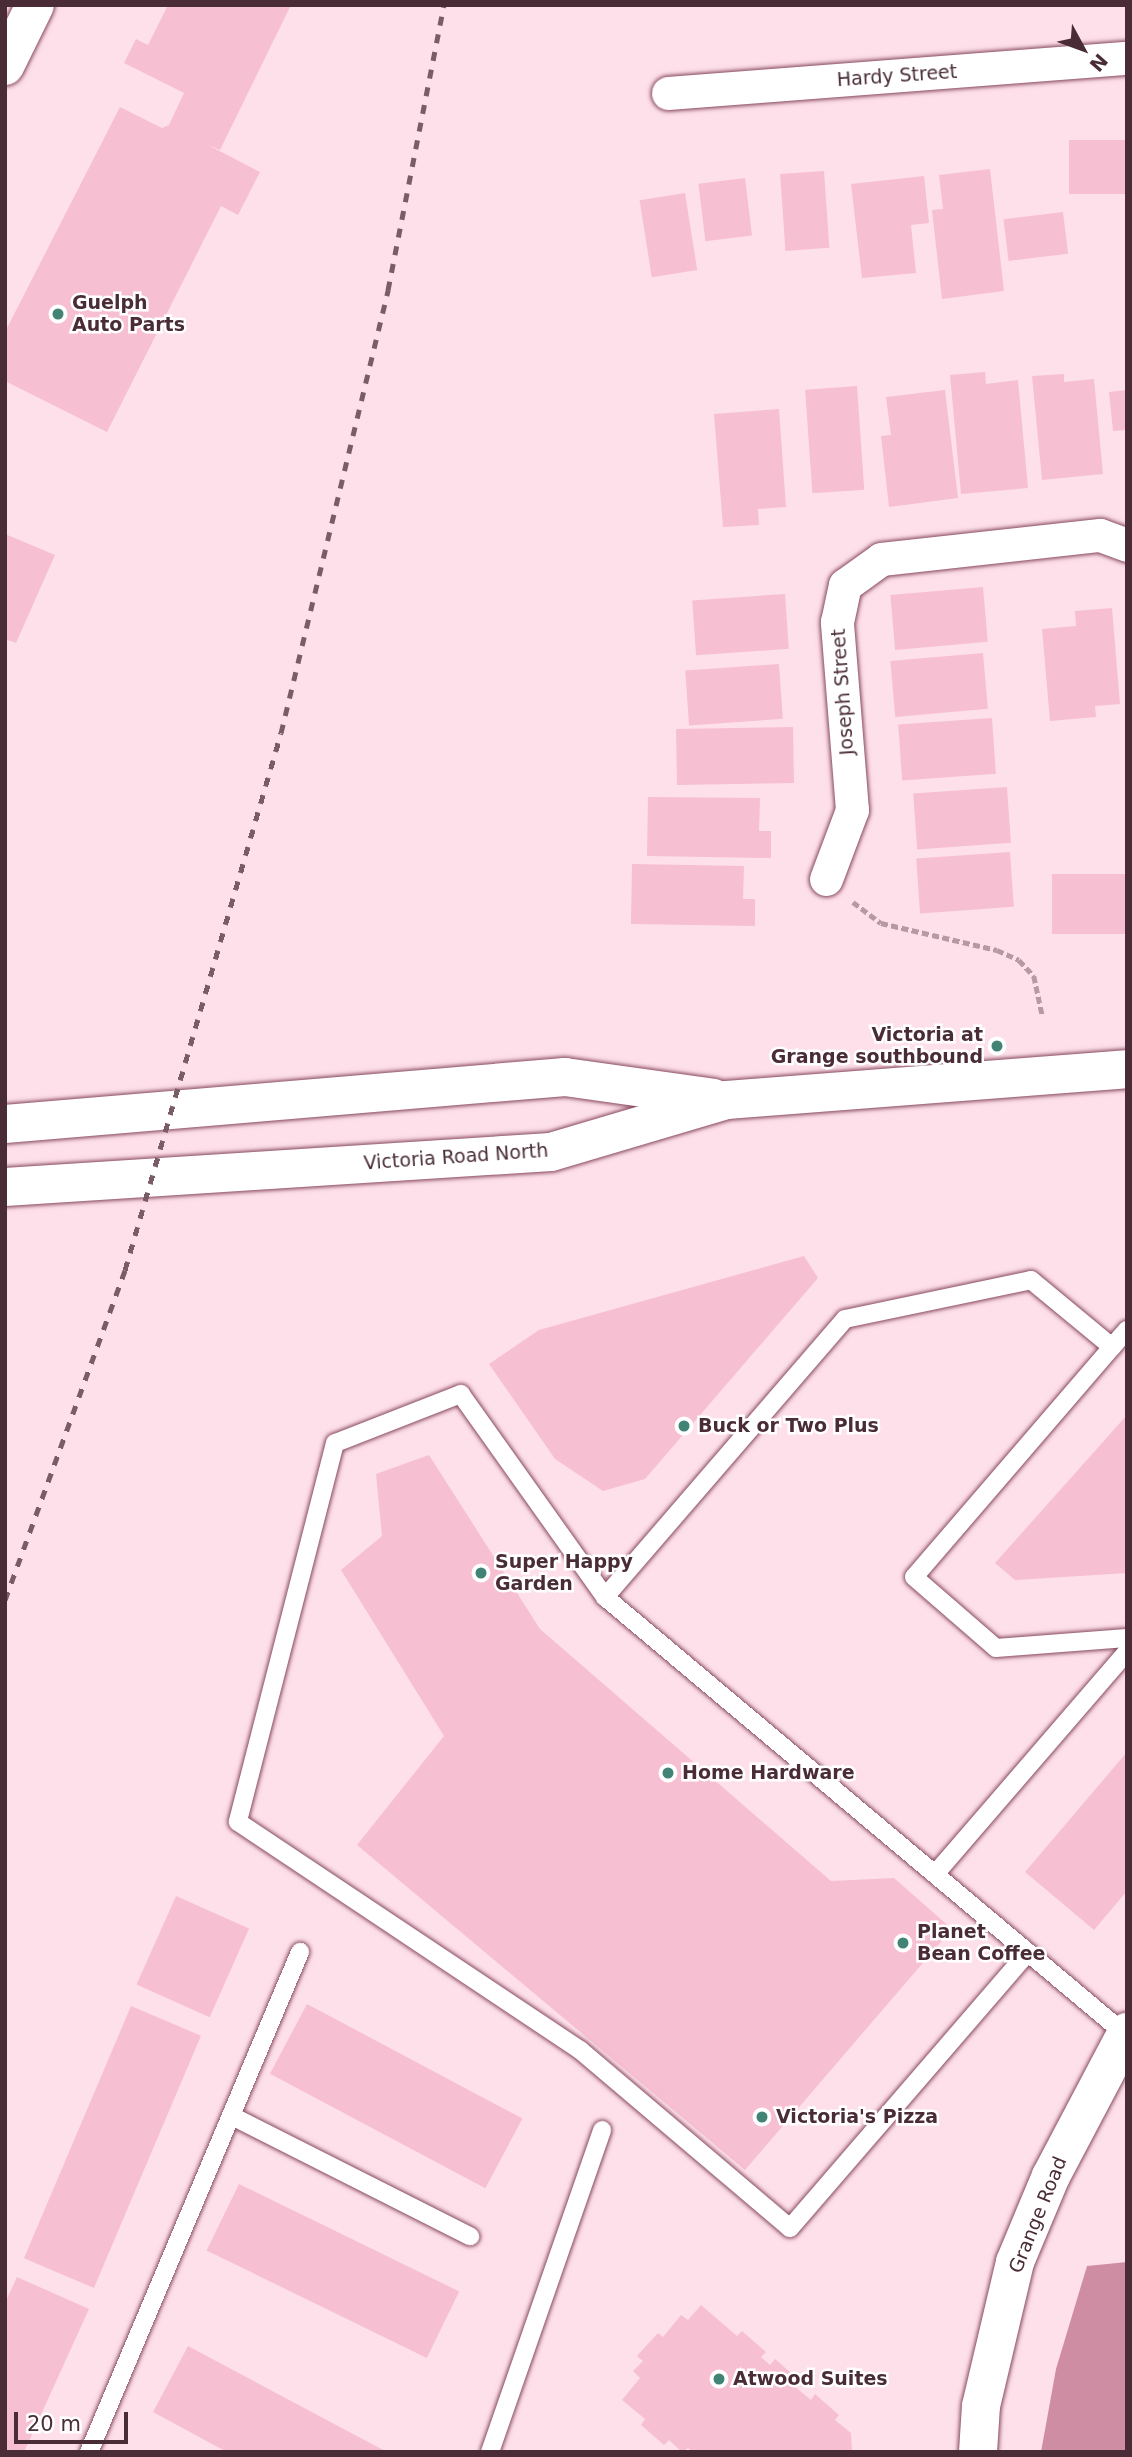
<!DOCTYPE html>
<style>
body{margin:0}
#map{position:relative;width:1132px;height:2457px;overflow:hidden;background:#fee0ea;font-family:"DejaVu Sans",sans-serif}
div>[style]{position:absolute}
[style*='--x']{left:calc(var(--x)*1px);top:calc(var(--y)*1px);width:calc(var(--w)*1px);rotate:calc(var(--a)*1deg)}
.forest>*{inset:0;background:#cf8da4}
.building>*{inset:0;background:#f7bfd2;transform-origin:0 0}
.path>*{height:4.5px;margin-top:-2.25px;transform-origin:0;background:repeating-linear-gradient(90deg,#b699a3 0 7px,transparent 0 10.5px)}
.roads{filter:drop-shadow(0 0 2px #884961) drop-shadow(0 0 2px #884961)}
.service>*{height:18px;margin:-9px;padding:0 9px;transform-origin:9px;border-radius:9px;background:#fff}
.minor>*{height:33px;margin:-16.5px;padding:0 16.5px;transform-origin:16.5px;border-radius:16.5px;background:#fff}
.secondary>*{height:38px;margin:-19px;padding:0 19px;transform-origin:19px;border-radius:19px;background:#fff}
.rail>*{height:5px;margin-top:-2.5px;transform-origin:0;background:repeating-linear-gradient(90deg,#7a5c66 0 9px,transparent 0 18px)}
.dots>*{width:19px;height:19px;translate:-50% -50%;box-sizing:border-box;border:4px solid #fff;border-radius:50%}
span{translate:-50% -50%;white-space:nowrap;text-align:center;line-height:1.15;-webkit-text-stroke:5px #fff;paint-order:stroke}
.street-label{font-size:19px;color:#492c36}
.poi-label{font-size:19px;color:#492c36;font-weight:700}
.left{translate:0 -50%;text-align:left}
.right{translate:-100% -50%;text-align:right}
.frame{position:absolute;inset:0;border:7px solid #492c36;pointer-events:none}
.north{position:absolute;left:1048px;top:14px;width:70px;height:70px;-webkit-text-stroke:5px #fff;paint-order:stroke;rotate:131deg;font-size:19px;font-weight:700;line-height:28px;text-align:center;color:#492c36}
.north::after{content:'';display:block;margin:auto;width:24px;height:32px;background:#492c36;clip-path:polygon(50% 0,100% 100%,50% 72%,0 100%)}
.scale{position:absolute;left:14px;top:2412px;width:114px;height:32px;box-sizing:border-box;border:4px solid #492c36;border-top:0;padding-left:9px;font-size:21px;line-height:24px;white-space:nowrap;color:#492c36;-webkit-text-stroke:5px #fff;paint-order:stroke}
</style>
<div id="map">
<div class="forest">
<i style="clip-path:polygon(1127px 2262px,1127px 2452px,1041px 2452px,1056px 2369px,1087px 2266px)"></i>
</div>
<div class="building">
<i style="clip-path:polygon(168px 5px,291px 5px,220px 150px,208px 145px,260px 172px,238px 215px,221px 206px,107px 432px,5px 381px,5px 332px,120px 107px,162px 128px,169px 125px,184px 93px,124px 63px,136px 39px,148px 45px)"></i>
<i style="left:1127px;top:140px;width:54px;height:58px;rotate:90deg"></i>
<i style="clip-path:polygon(990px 169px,1004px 291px,942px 299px,932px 210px,943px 209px,939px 175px)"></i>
<i style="left:824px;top:171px;width:77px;height:44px;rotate:86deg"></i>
<i style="clip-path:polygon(924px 176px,929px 223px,911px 225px,916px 273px,862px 278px,851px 184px)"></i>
<i style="left:745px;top:178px;width:58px;height:47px;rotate:83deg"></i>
<i style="left:685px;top:193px;width:78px;height:46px;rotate:81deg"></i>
<i style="left:1063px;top:212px;width:42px;height:60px;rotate:83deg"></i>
<i style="clip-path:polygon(985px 372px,986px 384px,1018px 380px,1028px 488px,961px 494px,950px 375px)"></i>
<i style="clip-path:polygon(1064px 374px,1064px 382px,1094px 379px,1103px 474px,1042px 480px,1032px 376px)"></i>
<i style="left:857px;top:386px;width:104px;height:52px;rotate:86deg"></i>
<i style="clip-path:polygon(945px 390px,958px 498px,889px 507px,881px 436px,891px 435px,886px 397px)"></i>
<i style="clip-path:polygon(1127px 390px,1127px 430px,1113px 431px,1109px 392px)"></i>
<i style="clip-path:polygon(779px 409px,786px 507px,758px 509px,759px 525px,723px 527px,714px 414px)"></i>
<i style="clip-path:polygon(5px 534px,55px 555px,16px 643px,5px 639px)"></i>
<i style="left:983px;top:587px;width:55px;height:93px;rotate:85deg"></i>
<i style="left:785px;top:594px;width:55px;height:93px;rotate:86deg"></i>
<i style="clip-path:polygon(1112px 608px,1120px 704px,1095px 706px,1096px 717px,1050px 721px,1042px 629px,1076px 626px,1075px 611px)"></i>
<i style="left:983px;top:653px;width:56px;height:93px;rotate:85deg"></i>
<i style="left:779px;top:664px;width:55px;height:94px;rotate:86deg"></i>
<i style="left:992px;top:718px;width:56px;height:94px;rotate:86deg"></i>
<i style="left:793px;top:727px;width:56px;height:117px;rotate:89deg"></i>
<i style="left:1007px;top:787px;width:56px;height:94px;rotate:86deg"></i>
<i style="clip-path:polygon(648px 797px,760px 798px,759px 831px,771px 831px,771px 858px,647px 856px)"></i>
<i style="left:1010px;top:852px;width:55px;height:94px;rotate:86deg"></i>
<i style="clip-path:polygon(632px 864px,744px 866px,743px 899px,755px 899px,755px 926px,631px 924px)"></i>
<i style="left:1127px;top:874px;width:60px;height:75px;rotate:90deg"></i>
<i style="clip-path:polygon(804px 1256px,818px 1278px,645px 1479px,603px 1491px,555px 1459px,489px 1364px,539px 1330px)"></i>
<i style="clip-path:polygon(1127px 1415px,1127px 1573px,1015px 1580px,995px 1563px)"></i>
<i style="clip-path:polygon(429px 1455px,540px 1629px,831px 1881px,894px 1878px,952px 1929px,745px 2170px,357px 1845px,444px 1736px,341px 1570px,382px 1536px,376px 1474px)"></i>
<i style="clip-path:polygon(1127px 1752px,1127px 1891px,1094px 1930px,1025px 1872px)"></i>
<i style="left:176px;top:1896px;width:80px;height:97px;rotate:24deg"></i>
<i style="left:307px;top:2004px;width:244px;height:79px;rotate:28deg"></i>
<i style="left:131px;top:2006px;width:76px;height:274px;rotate:23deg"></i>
<i style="left:239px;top:2184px;width:245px;height:74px;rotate:26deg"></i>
<i style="clip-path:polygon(17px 2277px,89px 2309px,24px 2452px,5px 2452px,5px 2303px)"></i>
<i style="clip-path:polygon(701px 2305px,737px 2336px,742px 2331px,766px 2352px,761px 2357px,770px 2365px,775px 2359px,799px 2380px,794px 2386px,811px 2400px,815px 2394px,839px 2415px,835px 2420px,851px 2433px,852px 2452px,693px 2452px,688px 2448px,682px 2452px,669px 2440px,664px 2445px,641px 2425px,645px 2419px,622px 2400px,640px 2378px,633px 2371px,643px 2361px,637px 2356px,658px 2333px,663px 2337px,681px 2315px,688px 2320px)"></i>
<i style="clip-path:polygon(188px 2346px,338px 2426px,387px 2452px,227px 2452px,212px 2444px,153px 2412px)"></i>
</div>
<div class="path">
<i style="--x:853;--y:902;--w:35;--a:37"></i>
<i style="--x:881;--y:923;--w:119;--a:13.1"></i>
<i style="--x:997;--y:950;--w:24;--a:24"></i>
<i style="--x:1019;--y:960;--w:22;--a:47"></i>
<i style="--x:1034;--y:976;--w:40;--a:78"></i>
</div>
<div class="roads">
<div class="service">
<i style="--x:1112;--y:1347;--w:303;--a:130.7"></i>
<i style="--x:914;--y:1577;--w:108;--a:40.9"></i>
<i style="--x:996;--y:1648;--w:131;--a:-4.4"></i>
<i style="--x:605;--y:1597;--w:249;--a:-125.4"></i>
<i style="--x:461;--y:1394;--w:135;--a:158.7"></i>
<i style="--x:335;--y:1443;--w:391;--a:104.4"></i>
<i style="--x:238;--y:1822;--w:411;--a:33.7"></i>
<i style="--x:580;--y:2050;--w:275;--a:40.3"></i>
<i style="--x:790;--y:2228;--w:364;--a:-49.2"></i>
<i style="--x:936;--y:1873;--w:292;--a:-49.2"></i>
<i style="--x:1125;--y:2034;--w:679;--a:-139.96"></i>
<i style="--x:605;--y:1597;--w:367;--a:-49.2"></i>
<i style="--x:845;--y:1319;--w:190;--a:-11.8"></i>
<i style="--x:1031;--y:1280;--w:105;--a:39.6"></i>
<i style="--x:1112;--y:1347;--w:23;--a:-49"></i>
<i style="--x:232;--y:2116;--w:267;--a:26.8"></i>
<i style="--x:89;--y:2452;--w:543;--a:-67.12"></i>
<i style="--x:490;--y:2452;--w:341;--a:-70.8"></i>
</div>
<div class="minor">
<i style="--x:668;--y:93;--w:460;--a:-4.4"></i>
<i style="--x:826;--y:879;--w:74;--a:-69.4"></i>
<i style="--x:852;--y:810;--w:189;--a:-94.6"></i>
<i style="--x:837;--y:622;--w:38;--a:-78"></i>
<i style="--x:845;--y:585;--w:44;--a:-35.8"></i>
<i style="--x:881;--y:559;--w:220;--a:-6.3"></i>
<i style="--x:1100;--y:535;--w:29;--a:20"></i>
</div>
<div class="secondary">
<i style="--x:5;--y:66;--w:68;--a:-63.8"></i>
<i style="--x:5;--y:1124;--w:562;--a:-4.8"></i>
<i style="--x:565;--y:1077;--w:150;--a:8"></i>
<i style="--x:5;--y:1187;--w:547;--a:-3.67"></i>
<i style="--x:551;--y:1152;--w:183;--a:-16.5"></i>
<i style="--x:726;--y:1100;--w:402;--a:-4.4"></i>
<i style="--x:978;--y:2452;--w:46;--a:-86.3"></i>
<i style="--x:981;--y:2406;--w:148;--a:-76.7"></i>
<i style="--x:1015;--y:2262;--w:93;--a:-67.3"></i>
<i style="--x:1051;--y:2176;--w:163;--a:-62.2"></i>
</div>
</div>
<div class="rail">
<i style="--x:5;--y:1600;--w:351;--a:-70"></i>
<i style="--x:125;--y:1270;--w:559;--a:-73.8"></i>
<i style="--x:281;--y:733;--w:456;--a:-76.4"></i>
<i style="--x:388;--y:290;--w:290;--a:-78.9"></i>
</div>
<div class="dots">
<i style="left:58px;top:314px;background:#418374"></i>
<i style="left:997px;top:1046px;background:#418374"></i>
<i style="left:684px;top:1426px;background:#418374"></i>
<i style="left:481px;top:1573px;background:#418374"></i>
<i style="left:668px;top:1773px;background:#418374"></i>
<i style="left:903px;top:1943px;background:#418374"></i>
<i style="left:762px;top:2117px;background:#418374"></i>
<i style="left:719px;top:2379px;background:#418374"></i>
</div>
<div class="street-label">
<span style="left:897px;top:76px;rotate:-4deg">Hardy Street</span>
<span style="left:843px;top:692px;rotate:-94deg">Joseph Street</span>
<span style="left:456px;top:1157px;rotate:-4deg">Victoria Road North</span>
<span style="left:1038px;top:2215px;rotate:-68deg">Grange Road</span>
</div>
<div class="poi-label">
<span class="left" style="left:72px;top:314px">Guelph<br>Auto Parts</span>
<span class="right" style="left:983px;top:1046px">Victoria at<br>Grange southbound</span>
<span class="left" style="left:698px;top:1426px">Buck or Two Plus</span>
<span class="left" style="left:495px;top:1573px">Super Happy<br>Garden</span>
<span class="left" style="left:682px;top:1773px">Home Hardware</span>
<span class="left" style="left:917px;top:1943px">Planet<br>Bean Coffee</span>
<span class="left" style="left:776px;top:2117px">Victoria's Pizza</span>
<span class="left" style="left:733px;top:2379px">Atwood Suites</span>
</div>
<div class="frame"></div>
<div class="north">N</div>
<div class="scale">20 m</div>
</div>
